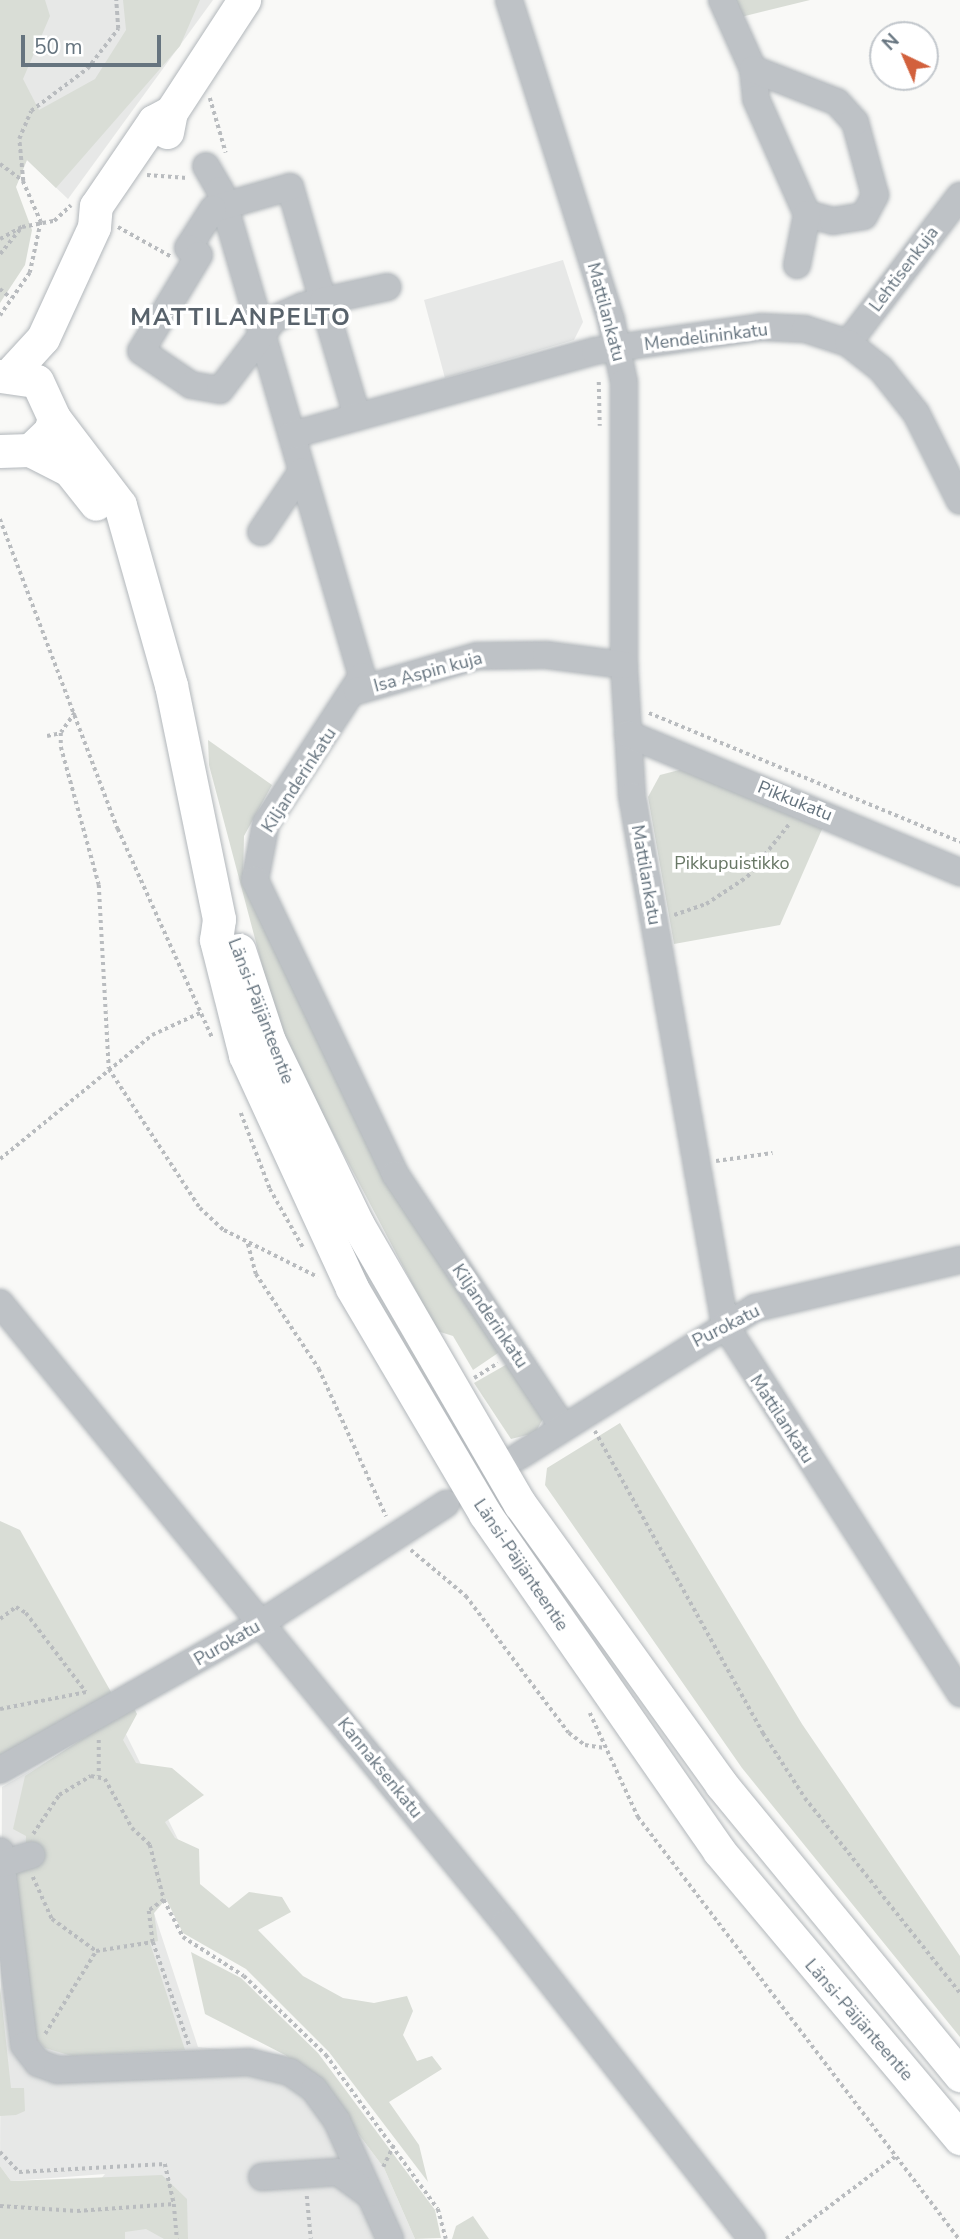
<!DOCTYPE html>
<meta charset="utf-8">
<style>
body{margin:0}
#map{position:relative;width:960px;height:2239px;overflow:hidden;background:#f9f9f7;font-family:"Nunito Sans",sans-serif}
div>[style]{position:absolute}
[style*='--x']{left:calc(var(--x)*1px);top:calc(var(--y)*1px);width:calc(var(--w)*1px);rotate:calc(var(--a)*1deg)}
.built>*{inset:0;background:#e7e8e7}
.green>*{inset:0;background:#d9ddd6}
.path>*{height:3.5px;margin-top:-1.75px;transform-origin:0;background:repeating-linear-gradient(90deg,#b9bcbf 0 3.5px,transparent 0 7px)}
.roads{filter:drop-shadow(0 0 2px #b2b7bb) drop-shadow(0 0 2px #b2b7bb)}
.minor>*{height:26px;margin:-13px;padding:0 13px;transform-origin:13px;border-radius:13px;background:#bec2c6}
.major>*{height:33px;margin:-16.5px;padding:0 16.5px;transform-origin:16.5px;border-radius:16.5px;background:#fff}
span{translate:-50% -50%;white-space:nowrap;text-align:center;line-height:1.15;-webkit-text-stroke:7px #fff;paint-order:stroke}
.street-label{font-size:18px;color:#66747f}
.park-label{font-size:18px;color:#687765}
.district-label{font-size:24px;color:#58626b;font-weight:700;letter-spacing:2px}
.north{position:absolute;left:869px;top:21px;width:70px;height:70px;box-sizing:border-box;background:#fff;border:2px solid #c2c7cc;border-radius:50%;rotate:316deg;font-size:19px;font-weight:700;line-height:28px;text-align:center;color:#66747f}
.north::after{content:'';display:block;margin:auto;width:24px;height:32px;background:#d2613d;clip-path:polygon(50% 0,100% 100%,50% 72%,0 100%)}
.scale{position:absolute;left:21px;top:35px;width:140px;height:32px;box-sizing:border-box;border:4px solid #66747f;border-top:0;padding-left:9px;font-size:21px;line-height:24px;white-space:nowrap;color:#66747f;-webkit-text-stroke:5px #fff;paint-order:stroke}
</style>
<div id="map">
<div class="built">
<i style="clip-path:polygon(0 0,213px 0,68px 199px,27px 160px)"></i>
<i style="clip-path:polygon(563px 260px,583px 322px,574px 340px,445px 378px,424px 300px)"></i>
<i style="clip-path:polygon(119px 1720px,200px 1884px,166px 1898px,154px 1913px,198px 2047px,285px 2055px,321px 2084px,384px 2168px,415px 2239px,50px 2239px,105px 2174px,11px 2181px,0 2166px,2px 1787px)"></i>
</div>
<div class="green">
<i style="clip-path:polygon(0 0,45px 0,50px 16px,23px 79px,39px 110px,95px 79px,126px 30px,123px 0,200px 0,180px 46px,56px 188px,27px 160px,16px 187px,32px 230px,25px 265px,0 303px)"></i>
<i style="clip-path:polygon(733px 0,810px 0,741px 17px)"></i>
<i style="clip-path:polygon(208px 740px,272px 785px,244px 836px,243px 879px,501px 1351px,473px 1370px,453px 1336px,437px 1331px,280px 1033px,209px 765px)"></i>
<i style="clip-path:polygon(683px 769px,823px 827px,780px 925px,674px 944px,648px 797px,660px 775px)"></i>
<i style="clip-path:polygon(509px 1363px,547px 1412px,535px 1433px,511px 1439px,474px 1383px)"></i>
<i style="clip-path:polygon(620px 1423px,802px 1724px,960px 1956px,960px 2037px,742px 1768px,545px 1485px,547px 1468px)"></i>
<i style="clip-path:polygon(0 1521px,20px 1530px,115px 1699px,0 1761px)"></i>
<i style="clip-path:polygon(133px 1706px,137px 1714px,123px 1740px,136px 1763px,172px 1768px,204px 1795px,165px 1822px,175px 1838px,199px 1849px,200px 1884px,229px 1908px,249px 1892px,282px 1897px,291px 1912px,258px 1930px,303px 1976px,343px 1998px,374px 2003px,407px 1996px,413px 2011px,403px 2035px,417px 2061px,432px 2056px,442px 2069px,389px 2102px,419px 2145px,428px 2182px,329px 2052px,246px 1969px,183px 1933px,166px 1899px,154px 1913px,158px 1941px,150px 1943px,185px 2050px,72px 2056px,45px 2048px,32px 2035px,14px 1872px,25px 1868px,26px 1836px,13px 1829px,25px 1776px)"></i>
<i style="clip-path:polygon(191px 1952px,241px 1978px,318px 2053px,435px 2210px,441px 2238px,415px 2239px,384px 2168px,321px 2084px,285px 2055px,205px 2014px)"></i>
<i style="clip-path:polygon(0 1986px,11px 2088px,24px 2088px,25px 2111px,16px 2115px,0 2116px)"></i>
<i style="clip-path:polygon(0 2166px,11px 2181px,162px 2175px,187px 2199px,188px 2239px,164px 2239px,146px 2229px,125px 2232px,125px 2239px,0 2239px)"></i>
<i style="clip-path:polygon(473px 2216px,489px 2239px,452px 2239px,456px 2226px)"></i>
</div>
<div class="path">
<i style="--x:210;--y:98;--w:57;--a:73.8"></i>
<i style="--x:0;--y:164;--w:29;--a:36"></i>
<i style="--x:23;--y:181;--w:45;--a:66.3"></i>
<i style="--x:41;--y:222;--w:52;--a:102.2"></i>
<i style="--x:30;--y:273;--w:52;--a:124.9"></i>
<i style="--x:147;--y:175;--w:40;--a:4.3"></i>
<i style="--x:23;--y:181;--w:42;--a:-95.4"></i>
<i style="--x:19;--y:139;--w:30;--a:-67"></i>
<i style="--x:31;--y:111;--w:70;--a:-36.9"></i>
<i style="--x:87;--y:69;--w:51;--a:-52.2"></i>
<i style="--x:118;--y:29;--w:29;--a:-94"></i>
<i style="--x:118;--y:227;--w:60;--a:29.1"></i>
<i style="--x:0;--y:239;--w:25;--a:-29"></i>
<i style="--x:22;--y:227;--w:33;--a:-11"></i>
<i style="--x:54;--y:221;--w:23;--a:-43"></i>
<i style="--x:0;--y:254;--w:33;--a:-51"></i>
<i style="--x:0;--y:289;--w:14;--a:39"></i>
<i style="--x:599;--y:382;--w:44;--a:88.7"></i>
<i style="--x:0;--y:519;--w:332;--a:69.2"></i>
<i style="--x:118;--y:829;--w:228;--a:65.7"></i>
<i style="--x:75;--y:713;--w:24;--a:125"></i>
<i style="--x:61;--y:733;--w:14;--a:90"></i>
<i style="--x:61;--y:747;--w:143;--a:74.6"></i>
<i style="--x:99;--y:885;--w:184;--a:86.9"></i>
<i style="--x:109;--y:1069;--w:166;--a:56.8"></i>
<i style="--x:200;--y:1208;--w:33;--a:43"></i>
<i style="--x:224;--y:1230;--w:105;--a:26.6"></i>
<i style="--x:649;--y:713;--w:337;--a:22.5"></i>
<i style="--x:47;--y:736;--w:14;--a:-12"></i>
<i style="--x:674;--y:915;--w:34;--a:-19"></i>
<i style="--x:706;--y:904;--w:49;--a:-33.4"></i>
<i style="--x:747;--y:877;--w:69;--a:-51.5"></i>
<i style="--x:241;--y:1113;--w:81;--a:69.1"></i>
<i style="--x:270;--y:1189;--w:69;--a:60.5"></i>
<i style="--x:0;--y:1159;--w:196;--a:-39.2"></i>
<i style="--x:152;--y:1035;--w:55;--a:-24.7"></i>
<i style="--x:716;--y:1161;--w:57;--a:-8.1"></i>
<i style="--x:248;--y:1244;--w:31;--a:75"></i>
<i style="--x:256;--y:1274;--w:114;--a:56.4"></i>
<i style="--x:319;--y:1369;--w:162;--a:65.5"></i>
<i style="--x:474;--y:1378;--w:28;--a:-32"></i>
<i style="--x:595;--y:1431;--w:346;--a:60.9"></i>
<i style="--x:763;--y:1733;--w:77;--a:57.1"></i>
<i style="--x:805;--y:1798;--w:249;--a:51.5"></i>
<i style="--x:411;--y:1550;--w:72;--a:39.9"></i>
<i style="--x:466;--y:1596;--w:171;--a:53.1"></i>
<i style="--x:569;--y:1733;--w:20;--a:37"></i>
<i style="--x:585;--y:1745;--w:18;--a:9"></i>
<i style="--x:0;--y:1619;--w:20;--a:-37"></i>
<i style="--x:16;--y:1607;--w:12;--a:31"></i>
<i style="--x:26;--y:1613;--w:99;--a:52.8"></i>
<i style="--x:0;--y:1709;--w:89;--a:-11.1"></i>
<i style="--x:590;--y:1713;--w:115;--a:65.2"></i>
<i style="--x:638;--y:1817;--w:530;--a:52.74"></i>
<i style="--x:99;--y:1740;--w:36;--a:90"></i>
<i style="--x:33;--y:1834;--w:47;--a:-56.3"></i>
<i style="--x:59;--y:1795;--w:37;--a:-31"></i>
<i style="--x:91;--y:1776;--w:14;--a:12"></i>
<i style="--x:105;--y:1779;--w:56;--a:61.1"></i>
<i style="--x:132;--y:1828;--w:25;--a:43"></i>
<i style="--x:150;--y:1845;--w:57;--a:75.7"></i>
<i style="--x:164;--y:1900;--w:19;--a:144"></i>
<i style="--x:149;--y:1911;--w:31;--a:83"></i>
<i style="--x:153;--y:1942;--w:109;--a:70.7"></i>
<i style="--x:33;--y:1877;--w:46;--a:65.7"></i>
<i style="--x:52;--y:1919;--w:54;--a:36"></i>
<i style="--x:96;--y:1951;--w:58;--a:-9"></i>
<i style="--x:164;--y:1900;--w:42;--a:62.8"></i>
<i style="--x:183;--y:1937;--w:72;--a:32.6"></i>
<i style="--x:244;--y:1976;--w:114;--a:43.9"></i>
<i style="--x:326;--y:2055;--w:190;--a:54"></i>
<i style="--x:438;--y:2209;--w:31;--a:75"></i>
<i style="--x:45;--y:2034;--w:97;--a:-58.4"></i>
<i style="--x:0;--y:2152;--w:28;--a:46"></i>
<i style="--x:19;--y:2172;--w:146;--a:-3.1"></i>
<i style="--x:165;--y:2164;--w:41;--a:77.3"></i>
<i style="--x:383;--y:2167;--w:25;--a:-64"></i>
<i style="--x:307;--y:2196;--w:43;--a:84.7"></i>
<i style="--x:0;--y:2206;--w:77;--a:3.7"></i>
<i style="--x:77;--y:2211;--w:97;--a:-4.1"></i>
<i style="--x:174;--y:2204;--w:35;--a:85"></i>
<i style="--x:786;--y:2239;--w:136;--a:-37"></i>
</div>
<div class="roads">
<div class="minor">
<i style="--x:509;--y:0;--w:336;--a:72.3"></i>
<i style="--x:611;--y:320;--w:63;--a:78.2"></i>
<i style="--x:624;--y:382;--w:283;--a:90"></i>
<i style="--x:624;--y:665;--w:131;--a:86.5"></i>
<i style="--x:632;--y:796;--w:537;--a:80.03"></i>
<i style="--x:725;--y:1325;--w:437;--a:57.4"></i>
<i style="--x:722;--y:0;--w:76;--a:65.8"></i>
<i style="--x:753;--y:69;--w:30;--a:84"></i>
<i style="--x:756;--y:99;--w:126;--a:66.1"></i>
<i style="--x:807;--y:214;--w:27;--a:15"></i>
<i style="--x:833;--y:221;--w:31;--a:-9"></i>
<i style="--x:864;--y:216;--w:24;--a:-62"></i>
<i style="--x:875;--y:195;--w:76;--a:-105.3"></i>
<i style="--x:855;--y:122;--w:27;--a:-132"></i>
<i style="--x:837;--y:102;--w:90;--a:-158.6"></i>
<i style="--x:206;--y:166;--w:28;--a:60"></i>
<i style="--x:220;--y:190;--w:506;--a:73.71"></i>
<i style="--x:362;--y:676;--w:176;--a:123.1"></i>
<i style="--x:266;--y:823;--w:58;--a:100.9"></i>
<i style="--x:255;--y:880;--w:326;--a:64.5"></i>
<i style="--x:395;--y:1174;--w:301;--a:56.4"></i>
<i style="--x:797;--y:265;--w:52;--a:-78.9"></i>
<i style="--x:848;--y:343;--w:185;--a:-52.7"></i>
<i style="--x:357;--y:417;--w:8;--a:-104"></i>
<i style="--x:355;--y:409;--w:113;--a:-106.5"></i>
<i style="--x:323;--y:301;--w:119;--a:-106.1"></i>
<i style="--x:290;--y:187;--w:80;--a:164.1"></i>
<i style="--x:213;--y:209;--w:46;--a:122.7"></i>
<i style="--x:188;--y:248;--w:13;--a:32"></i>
<i style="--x:199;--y:255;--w:112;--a:121.1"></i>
<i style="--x:141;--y:351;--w:60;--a:34.2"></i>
<i style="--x:191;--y:385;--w:29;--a:10"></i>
<i style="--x:220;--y:390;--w:89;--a:-52.7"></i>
<i style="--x:274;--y:319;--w:32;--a:-24"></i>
<i style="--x:303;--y:306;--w:21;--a:-14"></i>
<i style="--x:323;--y:301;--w:66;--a:-12.2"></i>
<i style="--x:292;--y:435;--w:314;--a:-15.5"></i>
<i style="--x:595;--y:351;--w:168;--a:-8.2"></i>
<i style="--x:761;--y:327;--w:44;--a:2.6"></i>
<i style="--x:805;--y:329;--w:45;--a:18"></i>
<i style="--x:848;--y:343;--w:42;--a:38.2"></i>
<i style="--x:881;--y:369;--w:56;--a:51.5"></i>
<i style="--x:916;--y:413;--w:98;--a:63.4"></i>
<i style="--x:261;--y:532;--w:73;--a:-56.1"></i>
<i style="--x:357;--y:691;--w:125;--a:-16.3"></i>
<i style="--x:477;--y:656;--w:69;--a:-0.8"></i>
<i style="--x:546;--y:655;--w:79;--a:7.3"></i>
<i style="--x:628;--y:734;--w:360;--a:22.6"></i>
<i style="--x:0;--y:1303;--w:800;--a:50.84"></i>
<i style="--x:505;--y:1923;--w:401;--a:52"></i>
<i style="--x:519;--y:1456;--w:279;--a:-32.1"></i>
<i style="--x:755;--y:1308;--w:211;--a:-13.2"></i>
<i style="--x:0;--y:1770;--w:300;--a:-29.4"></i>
<i style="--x:261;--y:1623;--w:220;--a:-32.8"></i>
<i style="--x:0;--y:1851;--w:195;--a:82.9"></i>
<i style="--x:24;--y:2045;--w:23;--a:52"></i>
<i style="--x:38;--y:2063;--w:20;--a:20"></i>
<i style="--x:57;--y:2070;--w:192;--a:-2.4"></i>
<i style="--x:249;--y:2062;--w:42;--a:13.7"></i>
<i style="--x:290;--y:2072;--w:29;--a:35"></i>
<i style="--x:314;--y:2089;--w:39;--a:54"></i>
<i style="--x:337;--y:2121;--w:129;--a:65.8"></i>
<i style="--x:2;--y:1864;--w:31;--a:-17"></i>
<i style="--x:262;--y:2177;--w:76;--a:-3.8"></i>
<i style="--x:338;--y:2172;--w:37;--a:36"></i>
</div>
<div class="major">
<i style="--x:167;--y:132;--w:20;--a:-79"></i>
<i style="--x:171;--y:112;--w:134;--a:-56.9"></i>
<i style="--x:11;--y:373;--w:47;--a:-47.6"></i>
<i style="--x:43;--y:338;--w:122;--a:-65.3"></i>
<i style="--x:94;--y:227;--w:21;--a:-85"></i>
<i style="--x:96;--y:206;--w:103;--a:-55.7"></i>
<i style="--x:154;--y:121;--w:19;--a:-28"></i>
<i style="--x:0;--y:376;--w:37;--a:8"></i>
<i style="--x:37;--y:381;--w:41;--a:65.3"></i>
<i style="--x:54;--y:418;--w:14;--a:107"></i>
<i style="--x:50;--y:431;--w:28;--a:136"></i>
<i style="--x:30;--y:450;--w:30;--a:178"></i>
<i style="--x:54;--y:418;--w:109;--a:52.8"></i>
<i style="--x:120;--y:505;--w:187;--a:74.2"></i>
<i style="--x:171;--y:685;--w:239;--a:78.4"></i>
<i style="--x:219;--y:919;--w:21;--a:98"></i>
<i style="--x:216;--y:940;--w:119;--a:75.8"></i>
<i style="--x:245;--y:1055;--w:256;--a:65.3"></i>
<i style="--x:352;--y:1288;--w:262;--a:59.5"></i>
<i style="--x:485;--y:1514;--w:410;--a:55.2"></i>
<i style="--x:719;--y:1851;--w:375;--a:50"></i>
<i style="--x:30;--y:450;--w:44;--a:27.1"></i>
<i style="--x:69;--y:470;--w:43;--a:51.5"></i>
<i style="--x:239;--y:950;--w:96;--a:71.8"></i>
<i style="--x:269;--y:1041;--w:204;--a:64.2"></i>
<i style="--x:358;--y:1225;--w:323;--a:59.9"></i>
<i style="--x:520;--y:1504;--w:345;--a:54.3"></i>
<i style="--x:721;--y:1784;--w:377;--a:50.6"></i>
</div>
</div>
<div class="street-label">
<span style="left:904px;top:269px;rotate:-53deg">Lehtisenkuja</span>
<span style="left:606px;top:312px;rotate:75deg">Mattilankatu</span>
<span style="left:706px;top:337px;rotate:-7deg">Mendelininkatu</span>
<span style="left:428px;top:672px;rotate:-15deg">Isa Aspin kuja</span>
<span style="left:299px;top:780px;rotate:-57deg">Kiljanderinkatu</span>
<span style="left:795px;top:801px;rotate:22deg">Pikkukatu</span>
<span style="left:646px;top:875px;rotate:80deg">Mattilankatu</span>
<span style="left:261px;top:1011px;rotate:69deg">Länsi-Päijänteentie</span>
<span style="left:490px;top:1316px;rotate:56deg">Kiljanderinkatu</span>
<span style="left:726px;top:1326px;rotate:-27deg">Purokatu</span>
<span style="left:782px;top:1419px;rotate:57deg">Mattilankatu</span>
<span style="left:521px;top:1565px;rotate:56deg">Länsi-Päijänteentie</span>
<span style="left:227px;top:1643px;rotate:-30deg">Purokatu</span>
<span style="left:380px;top:1768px;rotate:51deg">Kannaksenkatu</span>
<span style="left:859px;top:2020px;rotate:49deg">Länsi-Päijänteentie</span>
</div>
<div class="park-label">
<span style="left:732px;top:863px">Pikkupuistikko</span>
</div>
<div class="district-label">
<span style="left:241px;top:318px">MATTILANPELTO</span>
</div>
<div class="north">N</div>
<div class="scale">50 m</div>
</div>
